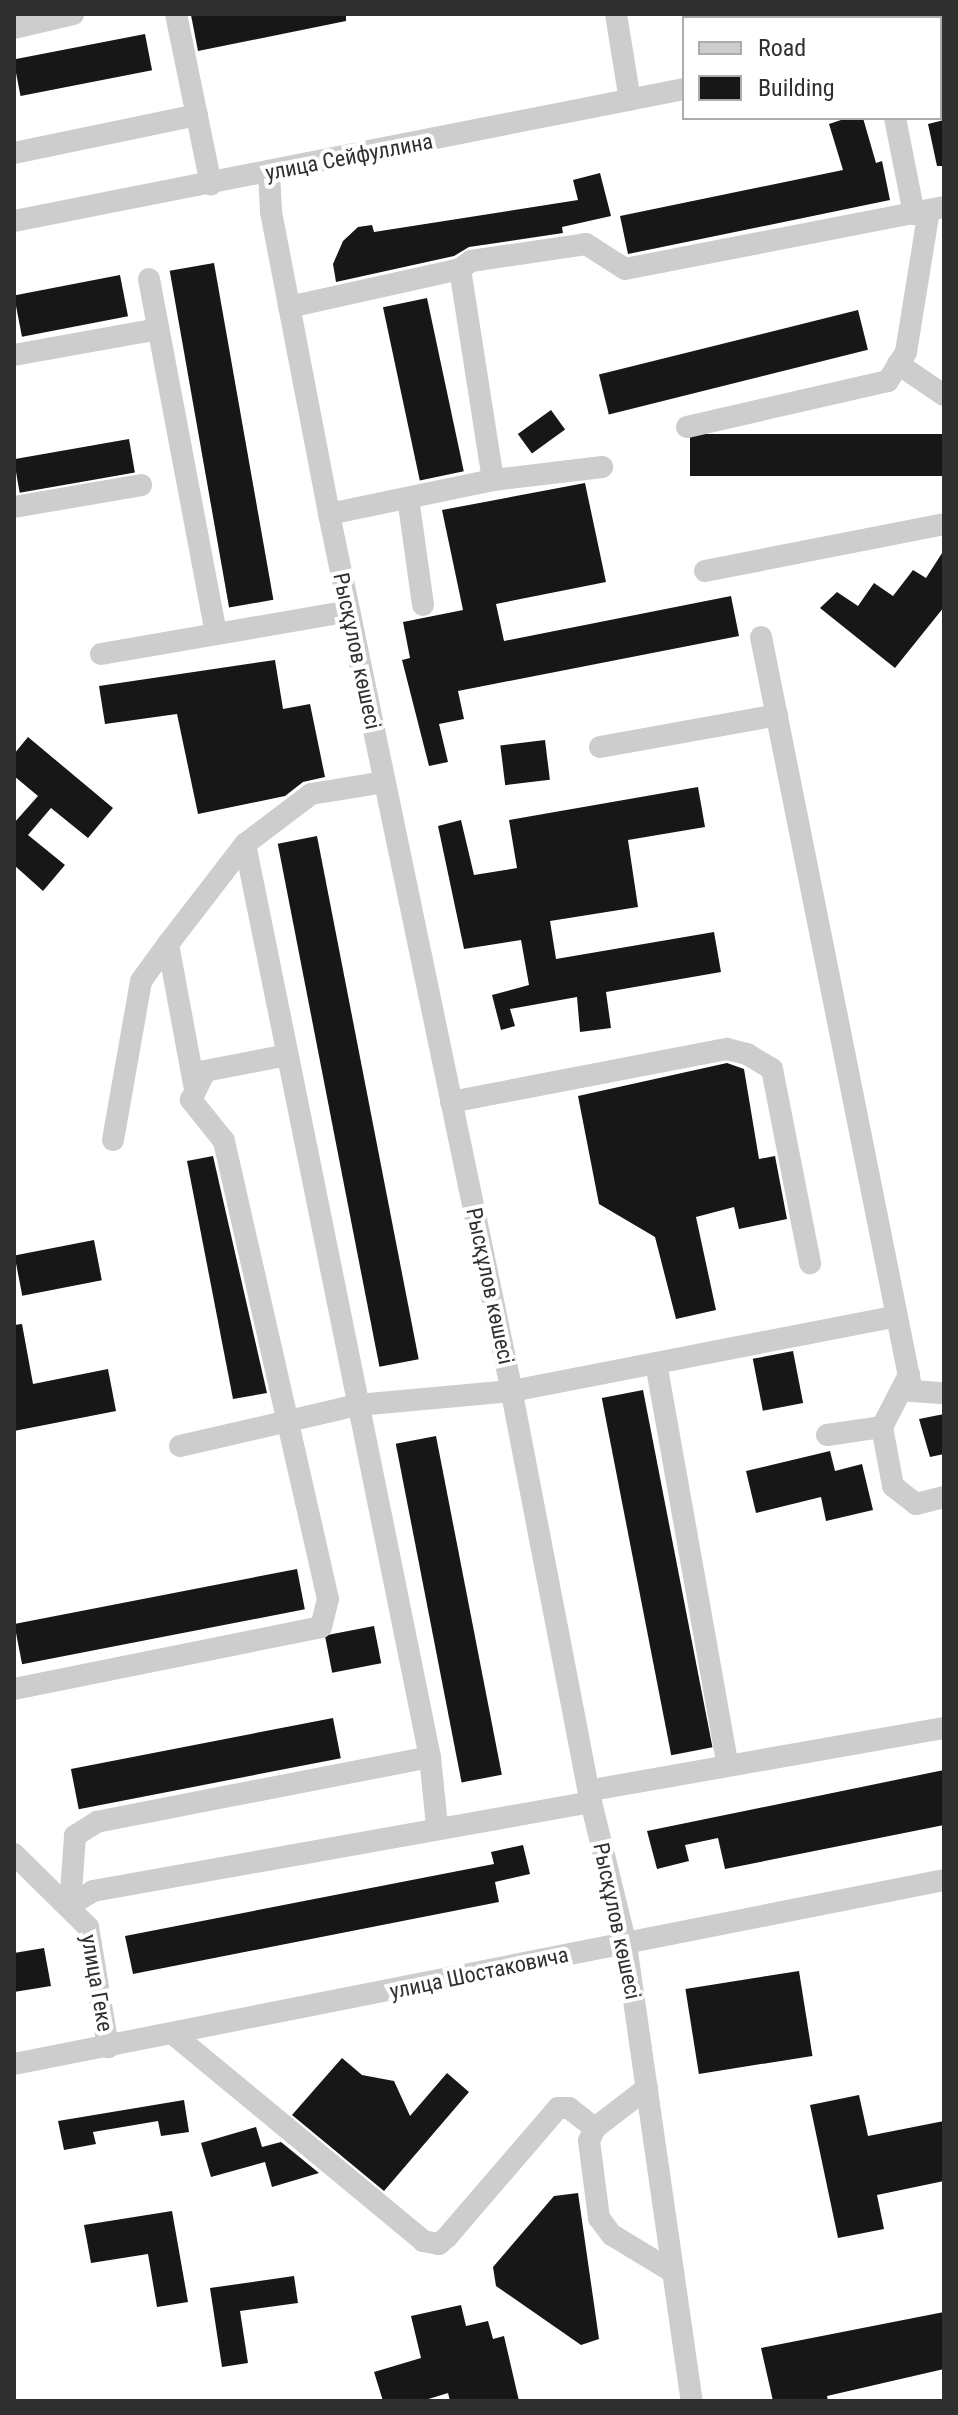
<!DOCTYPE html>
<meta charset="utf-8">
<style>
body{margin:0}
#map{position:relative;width:958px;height:2415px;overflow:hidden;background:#fff;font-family:"Roboto Condensed",sans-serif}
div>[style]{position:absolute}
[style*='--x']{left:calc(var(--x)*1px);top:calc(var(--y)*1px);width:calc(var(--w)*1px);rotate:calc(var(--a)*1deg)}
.building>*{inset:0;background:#171717;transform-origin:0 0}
.minor>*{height:22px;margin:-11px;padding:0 11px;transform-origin:11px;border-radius:11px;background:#cdcdcd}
span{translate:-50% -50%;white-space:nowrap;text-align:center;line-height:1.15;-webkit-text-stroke:8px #fff;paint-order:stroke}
.street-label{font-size:22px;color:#303030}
.frame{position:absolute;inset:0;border:16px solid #303030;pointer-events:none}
.legend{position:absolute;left:682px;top:16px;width:260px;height:104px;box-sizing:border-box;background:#fff;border:2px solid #acacac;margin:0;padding:10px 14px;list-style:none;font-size:24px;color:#303030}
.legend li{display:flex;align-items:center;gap:16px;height:40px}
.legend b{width:40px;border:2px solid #acacac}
</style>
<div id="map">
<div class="building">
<i style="clip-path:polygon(346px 14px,346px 21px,198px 51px,191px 15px)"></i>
<i style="left:145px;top:34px;width:37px;height:134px;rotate:79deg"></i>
<i style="clip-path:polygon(847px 118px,863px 118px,876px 163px,882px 161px,890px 200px,628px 254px,620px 216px,843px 170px,829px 124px)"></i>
<i style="clip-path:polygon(944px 120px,944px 166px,937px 166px,928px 124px)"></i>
<i style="clip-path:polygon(600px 173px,611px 216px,562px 227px,563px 233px,469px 247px,454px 256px,336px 282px,333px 264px,343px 241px,358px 227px,372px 225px,374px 232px,578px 200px,573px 180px)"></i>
<i style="left:214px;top:263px;width:342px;height:45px;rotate:80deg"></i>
<i style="left:120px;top:275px;width:42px;height:108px;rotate:79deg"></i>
<i style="left:427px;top:298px;width:177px;height:45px;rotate:78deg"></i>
<i style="left:858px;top:310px;width:41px;height:267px;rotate:76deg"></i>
<i style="left:551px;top:410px;width:24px;height:41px;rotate:54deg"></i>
<i style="left:944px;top:434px;width:42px;height:254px;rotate:90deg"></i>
<i style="left:129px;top:439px;width:34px;height:117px;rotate:80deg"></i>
<i style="clip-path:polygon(585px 483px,606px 582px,496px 604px,504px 641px,731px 596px,739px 636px,458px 691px,464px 719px,439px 724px,448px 762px,429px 766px,402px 660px,410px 658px,403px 622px,463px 610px,442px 510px)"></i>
<i style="clip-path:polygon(944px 550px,944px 607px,895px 668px,820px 608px,837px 592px,858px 606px,874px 583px,893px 596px,913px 570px,926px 578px)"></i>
<i style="clip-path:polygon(275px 660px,283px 709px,310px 704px,325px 777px,303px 782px,285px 796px,198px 814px,177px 714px,105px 724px,99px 686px)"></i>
<i style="clip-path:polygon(28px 737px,113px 808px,88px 838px,51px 808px,28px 835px,65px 865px,43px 891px,14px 865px,14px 823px,38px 796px,14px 776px,14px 754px)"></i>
<i style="left:545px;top:740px;width:40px;height:45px;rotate:83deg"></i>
<i style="clip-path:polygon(698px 787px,705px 827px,628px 840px,638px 907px,550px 921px,556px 959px,714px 932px,721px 972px,606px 992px,611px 1028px,580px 1032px,577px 997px,510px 1009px,515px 1026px,501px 1030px,492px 995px,529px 985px,521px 940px,464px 949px,438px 826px,461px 820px,474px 875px,517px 868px,509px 820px)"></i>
<i style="left:317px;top:836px;width:533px;height:40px;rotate:79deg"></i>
<i style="clip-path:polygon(727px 1063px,744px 1069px,759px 1159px,775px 1156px,787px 1219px,739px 1229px,734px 1207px,696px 1217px,716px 1310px,676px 1319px,655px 1237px,599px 1204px,578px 1096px)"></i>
<i style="clip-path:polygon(213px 1156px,267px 1393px,233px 1399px,187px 1161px)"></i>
<i style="left:94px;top:1240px;width:41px;height:81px;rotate:79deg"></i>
<i style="clip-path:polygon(22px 1324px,33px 1384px,108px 1369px,116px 1411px,14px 1431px,14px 1325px)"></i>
<i style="left:793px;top:1351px;width:53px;height:41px;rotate:79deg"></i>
<i style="left:643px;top:1390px;width:364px;height:42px;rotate:79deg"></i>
<i style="clip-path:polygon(944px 1414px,944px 1454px,930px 1457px,919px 1419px)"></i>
<i style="left:436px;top:1436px;width:345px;height:41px;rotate:79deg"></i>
<i style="clip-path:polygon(830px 1451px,835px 1471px,862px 1464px,873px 1510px,826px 1521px,821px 1497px,756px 1513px,746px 1471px)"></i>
<i style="left:297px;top:1569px;width:41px;height:288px;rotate:79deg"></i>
<i style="left:374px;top:1626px;width:38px;height:50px;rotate:79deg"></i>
<i style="left:333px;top:1718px;width:41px;height:267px;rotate:79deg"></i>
<i style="clip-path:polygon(944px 1770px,944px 1825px,725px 1869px,718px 1838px,685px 1845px,689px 1861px,657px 1869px,647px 1831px)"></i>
<i style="clip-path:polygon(523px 1845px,530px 1874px,495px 1882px,499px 1902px,133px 1974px,125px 1936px,494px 1864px,491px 1852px)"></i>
<i style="clip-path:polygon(44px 1948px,51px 1986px,14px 1992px,14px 1953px)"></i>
<i style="left:799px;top:1971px;width:86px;height:115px;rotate:81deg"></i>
<i style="clip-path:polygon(342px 2058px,362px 2075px,394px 2081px,410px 2116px,447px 2073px,469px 2092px,384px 2191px,292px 2115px)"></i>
<i style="clip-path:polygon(859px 2095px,868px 2136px,944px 2121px,944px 2181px,877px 2195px,884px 2229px,838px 2238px,810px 2105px)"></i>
<i style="clip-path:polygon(184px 2100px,189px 2132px,161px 2136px,158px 2121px,93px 2132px,96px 2144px,64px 2150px,58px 2121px)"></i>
<i style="clip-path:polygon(256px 2127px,262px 2147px,281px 2142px,319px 2173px,272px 2187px,265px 2162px,211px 2177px,201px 2143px)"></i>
<i style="clip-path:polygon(578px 2193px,599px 2339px,581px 2345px,496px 2286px,493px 2267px,554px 2196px)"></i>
<i style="clip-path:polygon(172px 2211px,188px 2302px,157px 2307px,148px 2254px,91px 2263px,84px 2225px)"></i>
<i style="clip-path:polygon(294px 2276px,298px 2303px,240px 2311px,248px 2363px,222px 2367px,210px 2288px)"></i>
<i style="clip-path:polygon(461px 2305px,466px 2326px,488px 2321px,493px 2339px,504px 2336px,519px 2401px,450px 2401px,448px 2393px,422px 2401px,383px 2401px,374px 2372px,421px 2358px,411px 2316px)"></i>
<i style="clip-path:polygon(944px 2312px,944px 2369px,827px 2396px,828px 2401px,773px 2401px,761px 2348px)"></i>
</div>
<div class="minor">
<i style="--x:176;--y:14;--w:174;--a:78.4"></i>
<i style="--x:616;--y:14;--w:87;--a:80.8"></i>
<i style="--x:14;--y:28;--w:61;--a:-13.3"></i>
<i style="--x:940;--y:37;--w:4;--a:-14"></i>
<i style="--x:895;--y:118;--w:98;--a:78.8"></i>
<i style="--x:14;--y:153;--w:187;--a:-11.7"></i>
<i style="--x:269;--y:173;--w:39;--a:87"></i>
<i style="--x:271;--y:212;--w:308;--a:79.1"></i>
<i style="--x:329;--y:514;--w:883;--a:78.23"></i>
<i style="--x:509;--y:1378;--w:432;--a:79.1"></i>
<i style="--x:591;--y:1802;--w:147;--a:76.2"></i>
<i style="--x:626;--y:1945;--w:461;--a:81.8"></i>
<i style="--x:14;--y:221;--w:683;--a:-11.15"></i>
<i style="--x:149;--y:279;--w:361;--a:79.3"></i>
<i style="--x:289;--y:307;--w:175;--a:-12.5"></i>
<i style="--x:14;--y:355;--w:146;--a:-10.2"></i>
<i style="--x:898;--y:364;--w:55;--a:34"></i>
<i style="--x:687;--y:427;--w:206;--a:-12.9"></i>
<i style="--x:888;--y:381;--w:34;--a:-58"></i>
<i style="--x:906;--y:352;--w:144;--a:-80.8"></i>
<i style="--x:493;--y:480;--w:110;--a:-6.8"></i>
<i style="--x:408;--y:498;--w:108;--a:82"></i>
<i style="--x:14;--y:507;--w:129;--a:-9.8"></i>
<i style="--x:329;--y:514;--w:167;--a:-11.7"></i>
<i style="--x:493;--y:480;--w:214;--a:-98.9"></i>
<i style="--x:460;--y:269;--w:14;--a:-36"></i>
<i style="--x:471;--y:261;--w:116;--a:-8.4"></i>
<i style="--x:586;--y:244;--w:46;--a:32.7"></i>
<i style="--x:625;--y:269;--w:325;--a:-11"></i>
<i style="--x:705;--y:571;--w:244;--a:-11.1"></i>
<i style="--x:761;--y:637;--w:769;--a:78.68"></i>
<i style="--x:912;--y:1391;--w:32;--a:4"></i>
<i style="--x:101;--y:654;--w:252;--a:-9.8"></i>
<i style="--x:600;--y:747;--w:180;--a:-10.2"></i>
<i style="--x:245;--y:844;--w:932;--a:78.55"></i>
<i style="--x:430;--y:1757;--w:69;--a:84.2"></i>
<i style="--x:168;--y:944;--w:142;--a:79.5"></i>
<i style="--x:451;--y:1102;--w:281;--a:-10.9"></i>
<i style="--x:727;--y:1049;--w:21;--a:14"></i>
<i style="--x:747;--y:1054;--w:29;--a:31"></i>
<i style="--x:772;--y:1069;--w:198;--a:78.9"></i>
<i style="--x:113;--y:1140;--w:161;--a:-80"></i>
<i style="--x:141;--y:981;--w:46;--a:-53.9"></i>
<i style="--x:168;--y:944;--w:126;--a:-52.4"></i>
<i style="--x:245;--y:844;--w:83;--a:-37.1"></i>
<i style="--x:311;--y:794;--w:74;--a:-9.3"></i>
<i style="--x:656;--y:1363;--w:409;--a:79.9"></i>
<i style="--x:882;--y:1427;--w:60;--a:79.4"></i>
<i style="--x:893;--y:1486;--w:29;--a:38"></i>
<i style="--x:916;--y:1504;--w:29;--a:-14"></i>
<i style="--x:827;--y:1435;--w:56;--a:-8.3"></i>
<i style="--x:882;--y:1427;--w:59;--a:-62.6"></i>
<i style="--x:180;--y:1446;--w:183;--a:-13"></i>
<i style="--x:358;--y:1405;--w:155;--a:-5.2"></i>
<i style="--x:512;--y:1391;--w:392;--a:-11"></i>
<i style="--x:14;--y:1689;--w:313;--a:-11.4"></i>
<i style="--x:321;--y:1627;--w:29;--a:-76"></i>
<i style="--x:328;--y:1599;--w:470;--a:-102.8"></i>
<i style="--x:224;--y:1141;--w:53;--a:-128.8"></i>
<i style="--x:191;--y:1100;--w:32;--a:-64"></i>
<i style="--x:205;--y:1071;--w:84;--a:-11"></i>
<i style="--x:430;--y:1757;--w:339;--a:169"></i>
<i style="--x:97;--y:1822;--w:26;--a:148"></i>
<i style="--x:75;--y:1836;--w:69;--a:94.1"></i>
<i style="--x:70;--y:1905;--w:27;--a:-31"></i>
<i style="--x:93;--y:1891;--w:506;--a:-10.13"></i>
<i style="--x:592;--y:1790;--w:357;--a:-10"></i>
<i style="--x:14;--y:1854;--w:104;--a:44.6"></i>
<i style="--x:88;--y:1927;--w:122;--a:80.5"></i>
<i style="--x:172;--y:2033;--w:326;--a:39.6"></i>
<i style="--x:423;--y:2241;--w:16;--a:11"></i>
<i style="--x:439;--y:2244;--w:11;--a:-41"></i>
<i style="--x:447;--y:2237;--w:170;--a:-49.3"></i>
<i style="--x:558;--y:2108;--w:11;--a:0"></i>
<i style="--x:569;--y:2108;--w:33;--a:38"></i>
<i style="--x:14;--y:2064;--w:948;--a:-11.19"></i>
<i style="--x:647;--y:2088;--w:66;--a:142.4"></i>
<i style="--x:595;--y:2128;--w:14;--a:115"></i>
<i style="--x:589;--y:2141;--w:78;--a:82.6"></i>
<i style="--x:599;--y:2218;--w:21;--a:53"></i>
<i style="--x:612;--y:2235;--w:71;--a:31.2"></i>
</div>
<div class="street-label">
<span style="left:349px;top:157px;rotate:-11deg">улица Сейфуллина</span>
<span style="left:357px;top:651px;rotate:78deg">Рысқұлов көшесі</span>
<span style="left:490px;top:1286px;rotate:78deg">Рысқұлов көшесі</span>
<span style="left:617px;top:1921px;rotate:78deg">Рысқұлов көшесі</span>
<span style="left:479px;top:1973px;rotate:-12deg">улица Шостаковича</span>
<span style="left:97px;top:1983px;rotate:80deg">улица Геке</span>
</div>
<div class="frame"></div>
<ul class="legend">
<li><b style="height:10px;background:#cdcdcd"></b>Road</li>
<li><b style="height:22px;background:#171717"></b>Building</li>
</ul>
</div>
